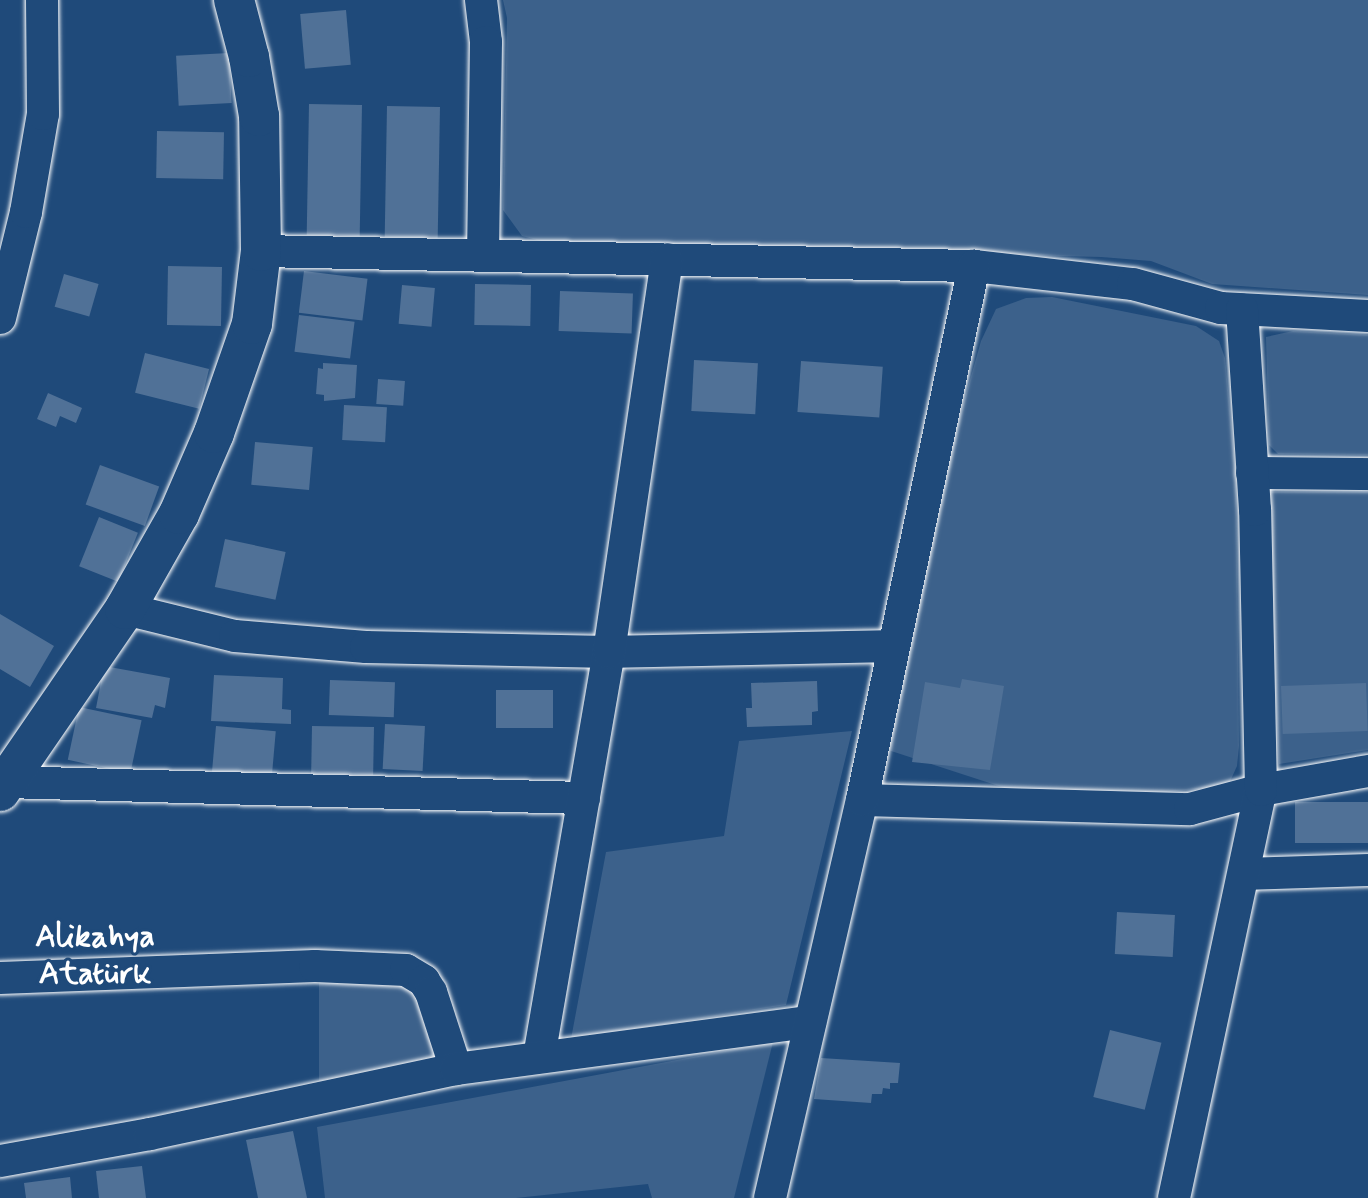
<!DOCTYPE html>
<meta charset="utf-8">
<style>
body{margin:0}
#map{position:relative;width:1368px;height:1198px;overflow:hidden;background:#1f4a7a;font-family:Mynerve,sans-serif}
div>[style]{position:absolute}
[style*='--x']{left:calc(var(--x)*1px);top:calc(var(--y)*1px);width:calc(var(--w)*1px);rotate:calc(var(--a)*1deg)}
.green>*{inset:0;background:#3c618b}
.building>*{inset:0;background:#507197;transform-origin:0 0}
.roads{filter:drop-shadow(0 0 2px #fff) drop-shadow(0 0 2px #fff)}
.minor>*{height:32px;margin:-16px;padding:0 16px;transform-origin:16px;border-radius:16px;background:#1f4a7a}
.tertiary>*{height:40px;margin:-20px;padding:0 20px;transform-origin:20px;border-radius:20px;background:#1f4a7a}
span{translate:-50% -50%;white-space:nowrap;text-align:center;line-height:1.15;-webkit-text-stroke:6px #1f4a7a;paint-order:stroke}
.district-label{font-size:32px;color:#fff;font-weight:700}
</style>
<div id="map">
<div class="green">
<i style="clip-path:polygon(503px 0,1368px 0,1368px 295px,1212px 284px,1151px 261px,1101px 257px,548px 243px,522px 236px,503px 210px,507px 18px)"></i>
<i style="clip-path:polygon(1052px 297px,1196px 326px,1219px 341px,1225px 358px,1236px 476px,1239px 746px,1237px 766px,1228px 786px,1166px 792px,1011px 790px,885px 749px,954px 437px,981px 341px,996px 309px,1026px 298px)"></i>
<i style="clip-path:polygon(1293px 331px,1368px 335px,1368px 455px,1278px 454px,1269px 445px,1266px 337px)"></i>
<i style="clip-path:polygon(1266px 492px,1368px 492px,1368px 750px,1279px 764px)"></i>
<i style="clip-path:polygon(852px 731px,786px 1005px,571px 1039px,606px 852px,724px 836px,739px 741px)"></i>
<i style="clip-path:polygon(319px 982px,395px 982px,420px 995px,435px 1056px,429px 1061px,319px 1086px)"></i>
<i style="clip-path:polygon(773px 1042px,734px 1198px,652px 1198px,648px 1184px,516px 1198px,325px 1198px,317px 1127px)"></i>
</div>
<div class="building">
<i style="left:346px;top:10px;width:55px;height:46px;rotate:85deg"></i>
<i style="left:229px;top:53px;width:50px;height:53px;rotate:87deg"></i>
<i style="left:309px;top:104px;width:53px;height:131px;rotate:1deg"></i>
<i style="left:387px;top:106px;width:53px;height:131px;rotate:1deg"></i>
<i style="left:157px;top:131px;width:67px;height:47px;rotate:1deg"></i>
<i style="left:168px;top:266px;width:54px;height:59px;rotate:1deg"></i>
<i style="left:304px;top:271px;width:64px;height:42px;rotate:7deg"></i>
<i style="left:64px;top:274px;width:36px;height:34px;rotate:16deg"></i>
<i style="left:475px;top:284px;width:56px;height:41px;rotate:1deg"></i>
<i style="left:402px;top:285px;width:33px;height:39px;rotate:5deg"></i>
<i style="left:560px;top:291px;width:73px;height:40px;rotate:2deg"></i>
<i style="left:299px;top:315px;width:56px;height:37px;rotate:7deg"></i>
<i style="left:145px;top:353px;width:66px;height:41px;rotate:14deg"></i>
<i style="left:694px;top:360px;width:64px;height:51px;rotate:3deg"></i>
<i style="left:801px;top:361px;width:82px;height:51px;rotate:4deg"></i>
<i style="clip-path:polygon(323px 363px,357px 365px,355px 398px,324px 401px,324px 395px,316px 394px,318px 368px,323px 369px)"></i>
<i style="left:378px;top:379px;width:27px;height:25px;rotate:4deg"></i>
<i style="clip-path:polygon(48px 393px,82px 408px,76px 423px,60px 416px,56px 427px,37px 419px)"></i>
<i style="left:344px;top:405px;width:43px;height:35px;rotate:3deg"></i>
<i style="left:255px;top:442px;width:58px;height:43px;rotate:5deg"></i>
<i style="left:100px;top:465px;width:63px;height:42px;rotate:20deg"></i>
<i style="left:99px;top:517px;width:42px;height:53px;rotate:22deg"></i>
<i style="left:225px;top:539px;width:62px;height:49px;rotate:12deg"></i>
<i style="clip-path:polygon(0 614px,54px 646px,30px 687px,0 669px)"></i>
<i style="clip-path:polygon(104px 666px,170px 678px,165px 708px,155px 705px,152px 718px,96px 708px)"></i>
<i style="clip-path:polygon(214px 675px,283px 678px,282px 709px,291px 710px,291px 724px,211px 721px)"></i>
<i style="clip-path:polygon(962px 679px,1004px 686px,990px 770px,912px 762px,925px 682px,960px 688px)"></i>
<i style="left:330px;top:680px;width:65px;height:35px;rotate:2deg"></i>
<i style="clip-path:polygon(817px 681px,818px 711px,812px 712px,812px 725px,747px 727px,746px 708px,752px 708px,751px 683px)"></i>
<i style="left:1366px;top:683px;width:48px;height:85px;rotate:88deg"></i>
<i style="left:496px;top:690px;width:57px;height:38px"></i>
<i style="left:79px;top:707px;width:64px;height:54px;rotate:12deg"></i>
<i style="left:385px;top:724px;width:40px;height:45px;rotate:3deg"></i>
<i style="left:216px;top:726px;width:60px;height:46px;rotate:5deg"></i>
<i style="left:312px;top:726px;width:62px;height:48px;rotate:1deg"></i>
<i style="left:1368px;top:802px;width:41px;height:73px;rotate:90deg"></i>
<i style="left:1117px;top:912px;width:58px;height:42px;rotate:3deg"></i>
<i style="left:1110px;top:1030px;width:53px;height:69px;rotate:14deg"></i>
<i style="clip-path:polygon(821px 1058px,900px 1063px,898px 1083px,890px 1083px,890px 1089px,883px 1088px,882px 1094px,872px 1094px,871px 1103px,814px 1099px)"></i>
<i style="clip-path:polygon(293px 1131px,307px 1198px,258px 1198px,246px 1140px)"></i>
<i style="clip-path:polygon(142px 1166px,146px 1198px,99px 1198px,96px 1171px)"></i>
<i style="clip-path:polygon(70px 1177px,72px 1198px,26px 1198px,24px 1183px)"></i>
</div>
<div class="roads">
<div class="minor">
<i style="--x:481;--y:0;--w:42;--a:83.2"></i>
<i style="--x:486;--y:42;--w:214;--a:90.8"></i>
<i style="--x:261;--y:251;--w:713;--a:1.21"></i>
<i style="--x:974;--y:266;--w:160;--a:6.5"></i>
<i style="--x:1133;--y:284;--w:91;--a:15.3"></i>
<i style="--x:1221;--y:308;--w:147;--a:3.1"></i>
<i style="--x:0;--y:318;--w:109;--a:-76.2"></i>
<i style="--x:26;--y:212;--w:99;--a:-80.2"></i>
<i style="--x:43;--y:114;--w:114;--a:-90.5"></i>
<i style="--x:1252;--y:473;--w:116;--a:0.5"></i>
<i style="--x:125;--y:609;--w:113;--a:13.8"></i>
<i style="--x:235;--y:636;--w:131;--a:4.8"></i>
<i style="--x:366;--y:647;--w:243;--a:1.2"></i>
<i style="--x:609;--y:652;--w:283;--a:-1.2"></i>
<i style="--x:6;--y:782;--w:578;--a:1.59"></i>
<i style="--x:862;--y:800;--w:328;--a:1.6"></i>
<i style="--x:1190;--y:809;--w:73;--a:-15"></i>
<i style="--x:1261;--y:790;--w:109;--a:-10.1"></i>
<i style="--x:1244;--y:874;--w:124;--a:-1.8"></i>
<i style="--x:0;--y:978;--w:315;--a:-2.2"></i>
<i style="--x:315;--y:966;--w:91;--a:2.5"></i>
<i style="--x:406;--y:970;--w:21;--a:31"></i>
<i style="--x:424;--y:981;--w:13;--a:58"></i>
<i style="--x:431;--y:992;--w:81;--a:72"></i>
<i style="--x:539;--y:1057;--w:411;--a:-80.2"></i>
<i style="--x:609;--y:652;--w:397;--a:-81.6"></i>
<i style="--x:0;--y:1161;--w:152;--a:-10.2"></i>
<i style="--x:150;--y:1134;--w:313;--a:-12"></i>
<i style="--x:456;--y:1069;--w:357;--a:-7.6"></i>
<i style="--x:770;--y:1198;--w:408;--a:-77"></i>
<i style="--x:862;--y:800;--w:546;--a:-78.15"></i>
<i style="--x:1174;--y:1198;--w:417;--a:-78"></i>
<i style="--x:1261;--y:790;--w:280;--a:-91.2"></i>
<i style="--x:1255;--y:510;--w:201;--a:-93.7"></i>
</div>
<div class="tertiary">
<i style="--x:0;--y:791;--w:221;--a:-55.5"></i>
<i style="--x:125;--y:609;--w:109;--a:-60.4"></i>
<i style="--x:179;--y:514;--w:88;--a:-66.6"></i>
<i style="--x:214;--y:433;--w:115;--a:-70.8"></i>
<i style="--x:252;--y:324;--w:74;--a:-83"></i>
<i style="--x:261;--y:251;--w:135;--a:-90.8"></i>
<i style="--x:259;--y:116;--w:60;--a:-99.6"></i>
<i style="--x:249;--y:57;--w:59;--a:-104.7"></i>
</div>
</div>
<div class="district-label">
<span style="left:95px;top:956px">Alikahya<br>Atatürk</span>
</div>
</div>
